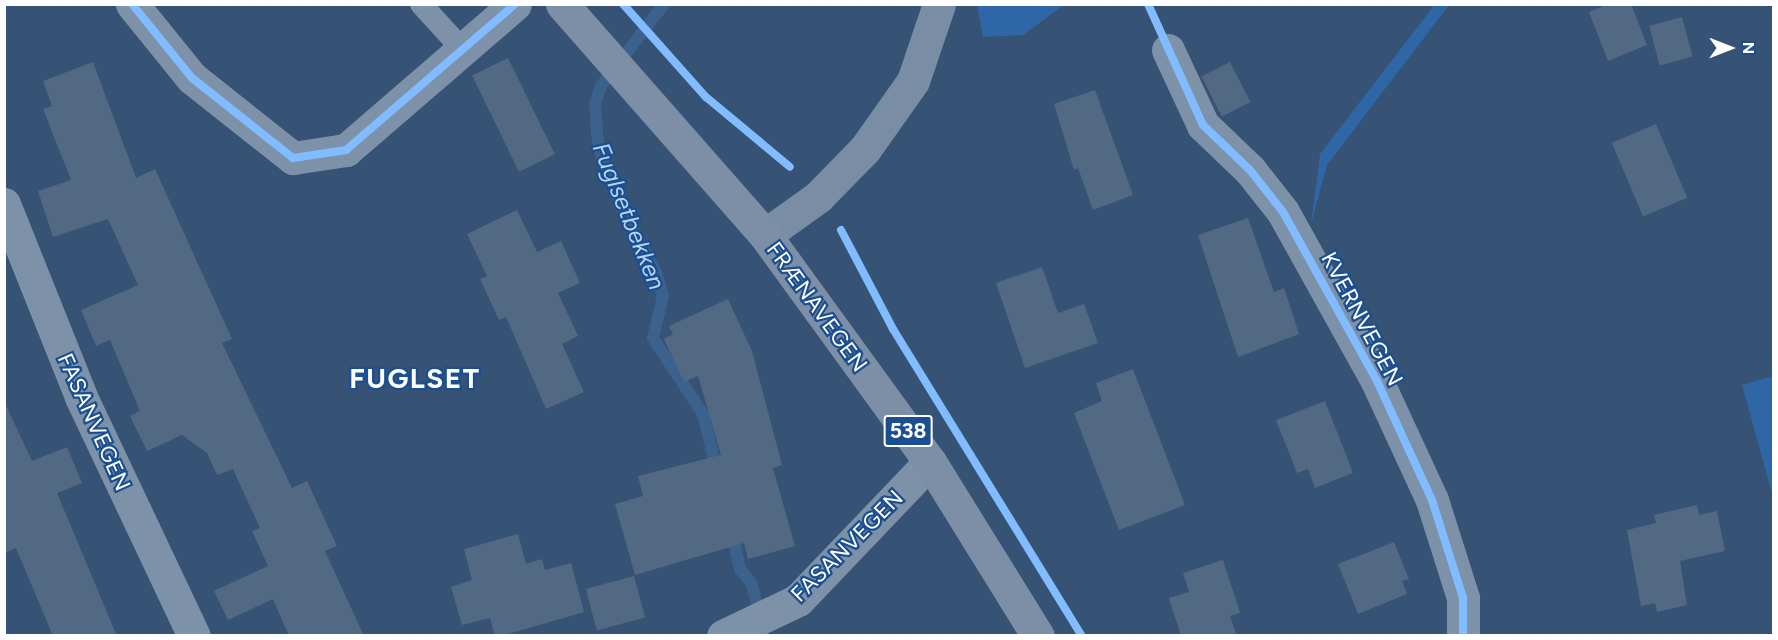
<!DOCTYPE html>
<meta charset="utf-8">
<style>
body{margin:0}
#map{position:relative;width:1778px;height:640px;overflow:hidden;background:#365274;font-family:Figtree,sans-serif}
div>[style]{position:absolute}
[style*='--x']{left:calc(var(--x)*1px);top:calc(var(--y)*1px);width:calc(var(--w)*1px);rotate:calc(var(--a)*1deg)}
.green>*{inset:0;background:#2f66a5}
.stream>*{height:12px;margin:-6px;padding:0 6px;transform-origin:6px;border-radius:6px;background:#3b618d}
.building>*{inset:0;background:#526984;transform-origin:0 0}
.service>*{height:22px;margin:-11px;padding:0 11px;transform-origin:11px;border-radius:11px;background:#7d92a8}
.minor>*{height:33px;margin:-16.5px;padding:0 16.5px;transform-origin:16.5px;border-radius:16.5px;background:#7d92a8}
.secondary>*{height:33px;margin:-16.5px;padding:0 16.5px;transform-origin:16.5px;border-radius:16.5px;background:#798da4}
.primary>*{height:33px;margin:-16.5px;padding:0 16.5px;transform-origin:16.5px;border-radius:16.5px;background:#7d8ea7}
.cycleway>*{height:8px;margin:-4px;padding:0 4px;transform-origin:4px;border-radius:4px;background:#80bcff}
span{translate:-50% -50%;white-space:nowrap;text-align:center;line-height:1.15;-webkit-text-stroke:4.5px #1b4f8f;paint-order:stroke}
.shield-label span{padding:2px 4px;background:#1b4f8f;border:2px solid;border-radius:4px;-webkit-text-stroke-width:0}
.shield-label{font-size:21px;color:#fff;font-weight:700}
.street-label{font-size:22px;color:#fff}
.water-label{font-size:24px;color:#b5d3f5;font-style:italic}
.district-label{font-size:28px;color:#fff;font-weight:700;letter-spacing:1.5px}
.frame{position:absolute;inset:0;border:6px solid #fff;pointer-events:none}
.north{position:absolute;left:1700px;top:18px;width:60px;height:60px;-webkit-text-stroke:4px #1b4f8f;paint-order:stroke;rotate:90deg;font-size:16px;font-weight:700;line-height:24px;text-align:center;color:#fff}
.north::after{content:'';display:block;margin:auto;width:21px;height:27px;background:#fff;clip-path:polygon(50% 0,100% 100%,50% 72%,0 100%)}
</style>
<div id="map">
<div class="green">
<i style="clip-path:polygon(1435px 4px,1449px 5px,1327px 165px,1311px 224px,1320px 154px)"></i>
<i style="clip-path:polygon(977px 5px,977px 4px,1064px 5px,1023px 35px,983px 37px)"></i>
<i style="clip-path:polygon(1773px 376px,1774px 376px,1773px 497px,1742px 385px)"></i>
</div>
<div class="stream">
<i style="--x:664;--y:4;--w:103;--a:127.5"></i>
<i style="--x:601;--y:86;--w:18;--a:109"></i>
<i style="--x:595;--y:103;--w:32;--a:86"></i>
<i style="--x:597;--y:135;--w:25;--a:78"></i>
<i style="--x:602;--y:159;--w:66;--a:67.7"></i>
<i style="--x:627;--y:220;--w:60;--a:60.9"></i>
<i style="--x:656;--y:272;--w:25;--a:74"></i>
<i style="--x:663;--y:296;--w:43;--a:103.4"></i>
<i style="--x:653;--y:338;--w:91;--a:56.7"></i>
<i style="--x:703;--y:414;--w:59;--a:76.2"></i>
<i style="--x:732;--y:532;--w:38;--a:78"></i>
<i style="--x:740;--y:569;--w:19;--a:51"></i>
<i style="--x:752;--y:584;--w:21;--a:76"></i>
</div>
<div class="building">
<i style="clip-path:polygon(1608px 4px,1631px 4px,1647px 45px,1608px 61px,1589px 12px)"></i>
<i style="left:1682px;top:17px;width:41px;height:34px;rotate:75deg"></i>
<i style="left:508px;top:58px;width:107px;height:40px;rotate:64deg"></i>
<i style="clip-path:polygon(93px 62px,136px 178px,155px 169px,232px 339px,222px 343px,292px 488px,307px 481px,337px 546px,325px 551px,364px 636px,289px 636px,273px 599px,228px 620px,214px 591px,268px 566px,252px 531px,260px 528px,233px 469px,217px 475px,207px 453px,182px 435px,147px 451px,130px 416px,140px 411px,110px 340px,96px 346px,81px 310px,138px 285px,108px 219px,53px 237px,38px 191px,71px 180px,43px 109px,52px 106px,43px 81px)"></i>
<i style="left:1230px;top:62px;width:45px;height:32px;rotate:63deg"></i>
<i style="clip-path:polygon(1095px 90px,1133px 195px,1093px 210px,1078px 168px,1074px 170px,1054px 104px)"></i>
<i style="left:1656px;top:124px;width:80px;height:48px;rotate:67deg"></i>
<i style="clip-path:polygon(517px 210px,537px 252px,561px 241px,580px 283px,558px 293px,578px 336px,562px 344px,584px 392px,546px 409px,506px 317px,499px 320px,480px 279px,487px 276px,467px 234px)"></i>
<i style="clip-path:polygon(1248px 218px,1274px 292px,1284px 288px,1299px 334px,1238px 357px,1198px 235px)"></i>
<i style="clip-path:polygon(1042px 267px,1058px 313px,1084px 304px,1098px 343px,1025px 368px,996px 283px)"></i>
<i style="clip-path:polygon(728px 299px,752px 351px,782px 465px,773px 468px,795px 546px,748px 559px,744px 543px,635px 575px,615px 504px,643px 496px,638px 476px,721px 455px,698px 376px,684px 382px,664px 339px,673px 334px,669px 326px)"></i>
<i style="clip-path:polygon(1133px 369px,1185px 505px,1119px 530px,1074px 413px,1102px 401px,1096px 383px)"></i>
<i style="clip-path:polygon(4px 401px,32px 461px,67px 447px,82px 483px,57px 493px,117px 636px,53px 636px,16px 548px,4px 553px)"></i>
<i style="clip-path:polygon(1325px 401px,1353px 473px,1315px 488px,1308px 469px,1297px 473px,1276px 420px)"></i>
<i style="clip-path:polygon(1697px 505px,1699px 515px,1717px 511px,1725px 551px,1680px 561px,1687px 605px,1657px 612px,1655px 603px,1641px 606px,1627px 530px,1656px 523px,1654px 515px)"></i>
<i style="clip-path:polygon(518px 534px,526px 564px,542px 559px,545px 570px,571px 563px,584px 612px,501px 636px,495px 636px,490px 618px,462px 625px,451px 587px,472px 580px,464px 549px)"></i>
<i style="clip-path:polygon(1394px 542px,1409px 579px,1402px 581px,1407px 594px,1358px 614px,1338px 564px)"></i>
<i style="clip-path:polygon(1223px 560px,1240px 613px,1230px 616px,1237px 636px,1181px 636px,1169px 598px,1189px 592px,1183px 573px)"></i>
<i style="left:634px;top:576px;width:43px;height:50px;rotate:75deg"></i>
</div>
<div class="service">
<i style="--x:421;--y:4;--w:62;--a:47.6"></i>
</div>
<div class="minor">
<i style="--x:132;--y:4;--w:95;--a:51"></i>
<i style="--x:192;--y:78;--w:129;--a:38.4"></i>
<i style="--x:293;--y:158;--w:54;--a:-8.6"></i>
<i style="--x:346;--y:150;--w:223;--a:-40.8"></i>
<i style="--x:1168;--y:50;--w:83;--a:65"></i>
<i style="--x:1203;--y:125;--w:65;--a:43.8"></i>
<i style="--x:1250;--y:170;--w:53;--a:51.8"></i>
<i style="--x:1283;--y:212;--w:193;--a:60.9"></i>
<i style="--x:1377;--y:381;--w:131;--a:65.2"></i>
<i style="--x:1432;--y:500;--w:103;--a:72.4"></i>
<i style="--x:1463;--y:598;--w:38;--a:90"></i>
<i style="--x:4;--y:204;--w:208;--a:68.2"></i>
<i style="--x:81;--y:397;--w:264;--a:64.7"></i>
<i style="--x:723;--y:636;--w:83;--a:-25.6"></i>
<i style="--x:798;--y:600;--w:191;--a:-46.3"></i>
</div>
<div class="secondary">
<i style="--x:765;--y:235;--w:65;--a:-35.6"></i>
<i style="--x:818;--y:197;--w:67;--a:-45.6"></i>
<i style="--x:865;--y:149;--w:83;--a:-54.8"></i>
<i style="--x:913;--y:81;--w:81;--a:-71.3"></i>
</div>
<div class="primary">
<i style="--x:562;--y:4;--w:308;--a:48.7"></i>
<i style="--x:765;--y:235;--w:281;--a:54"></i>
<i style="--x:930;--y:462;--w:205;--a:58.2"></i>
</div>
<div class="cycleway">
<i style="--x:132;--y:4;--w:95;--a:51"></i>
<i style="--x:192;--y:78;--w:129;--a:38.4"></i>
<i style="--x:293;--y:158;--w:54;--a:-8.6"></i>
<i style="--x:346;--y:150;--w:223;--a:-40.8"></i>
<i style="--x:623;--y:4;--w:125;--a:48.3"></i>
<i style="--x:706;--y:97;--w:109;--a:39.8"></i>
<i style="--x:1148;--y:4;--w:133;--a:65.6"></i>
<i style="--x:1203;--y:125;--w:65;--a:43.8"></i>
<i style="--x:1250;--y:170;--w:53;--a:51.8"></i>
<i style="--x:1283;--y:212;--w:193;--a:60.9"></i>
<i style="--x:1377;--y:381;--w:131;--a:65.2"></i>
<i style="--x:1432;--y:500;--w:103;--a:72.4"></i>
<i style="--x:1463;--y:598;--w:38;--a:90"></i>
<i style="--x:841;--y:230;--w:112;--a:62.3"></i>
<i style="--x:893;--y:329;--w:361;--a:58.4"></i>
</div>
<div class="shield-label">
<span style="left:908px;top:431px">538</span>
</div>
<div class="street-label">
<span style="left:817px;top:307px;rotate:54deg">FRÆNAVEGEN</span>
<span style="left:1362px;top:319px;rotate:62deg">KVERNVEGEN</span>
<span style="left:94px;top:422px;rotate:66deg">FASANVEGEN</span>
<span style="left:847px;top:546px;rotate:-45deg">FASANVEGEN</span>
</div>
<div class="water-label">
<span style="left:629px;top:216px;rotate:68deg">Fuglsetbekken</span>
</div>
<div class="district-label">
<span style="left:415px;top:378px">FUGLSET</span>
</div>
<div class="frame"></div>
<div class="north">N</div>
</div>
